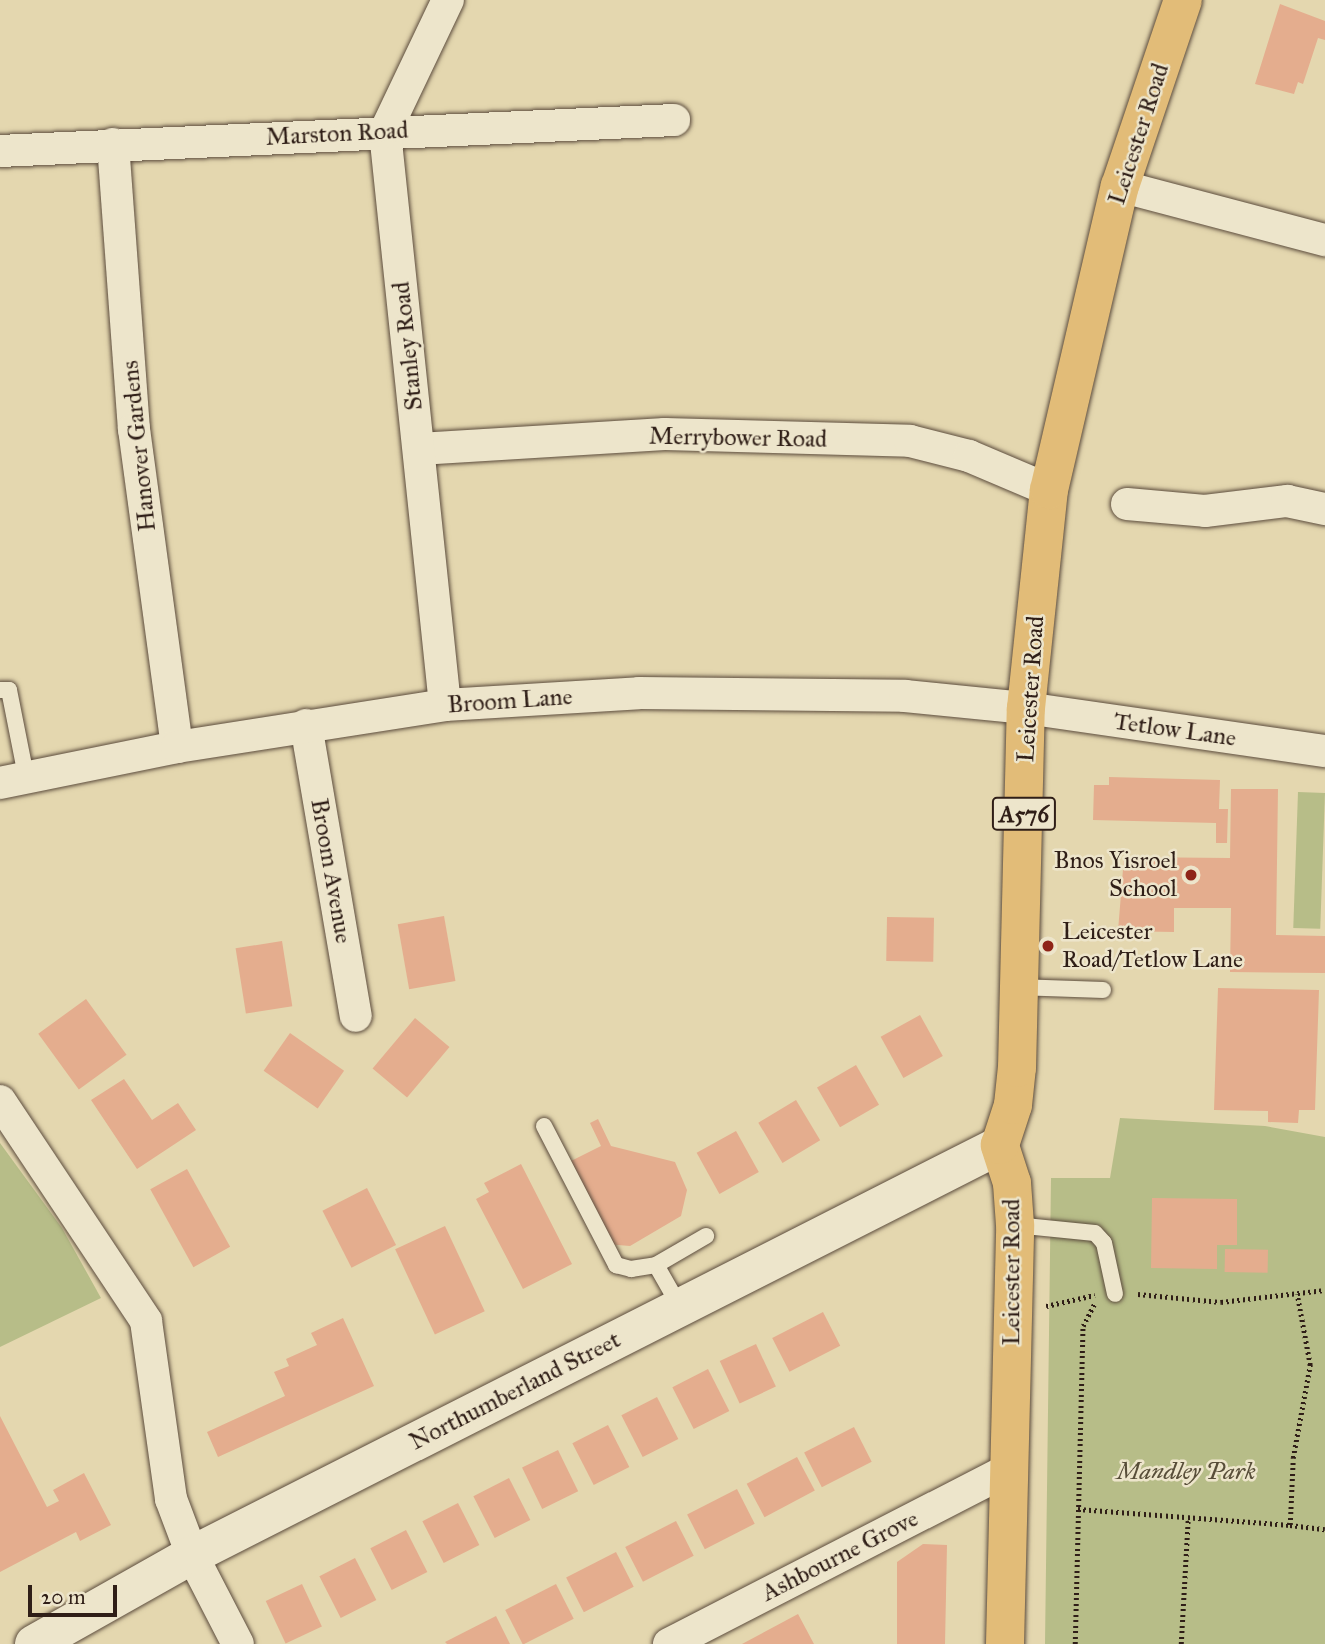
<!DOCTYPE html>
<style>
body{margin:0}
#map{position:relative;width:1325px;height:1644px;overflow:hidden;background:#e4d7af;font-family:"IM FELL Great Primer",serif}
div>[style]{position:absolute}
[style*='--x']{left:calc(var(--x)*1px);top:calc(var(--y)*1px);width:calc(var(--w)*1px);rotate:calc(var(--a)*1deg)}
.green>*{inset:0;background:#b7bd88;transform-origin:0 0}
.building>*{inset:0;background:#e4ad8e;transform-origin:0 0}
.path>*{height:4.5px;margin-top:-2.25px;transform-origin:0;background:repeating-linear-gradient(90deg,#2f1e17 0 2px,transparent 0 5.5px)}
.roads{filter:drop-shadow(0 0 2px #5c4c3d) drop-shadow(0 0 2px #5c4c3d)}
.lane>*{height:16px;margin:-8px;padding:0 8px;transform-origin:8px;border-radius:8px;background:#ede5cb}
.street>*{height:32px;margin:-16px;padding:0 16px;transform-origin:16px;border-radius:16px;background:#ede5cb}
.secondary>*{height:38px;margin:-19px;padding:0 19px;transform-origin:19px;border-radius:19px;background:#ede5cb}
.primary>*{height:38px;margin:-19px;padding:0 19px;transform-origin:19px;border-radius:19px;background:#e2bc78}
.dots>*{width:19px;height:19px;translate:-50% -50%;box-sizing:border-box;border:4px solid #ede5cb;border-radius:50%}
span{translate:-50% -50%;white-space:nowrap;text-align:center;line-height:1.15;-webkit-text-stroke:5px #ede5cb;paint-order:stroke}
.shield-label span{padding:2px 5px;background:#ede5cb;border:2px solid;border-radius:5px;-webkit-text-stroke-width:0}
.shield-label{font-size:23px;color:#2f1e17;font-weight:700}
.street-label{font-size:24px;color:#2f1e17}
.poi-label{font-size:24px;color:#2f1e17}
.right{translate:-100% -50%;text-align:right}
.left{translate:0 -50%;text-align:left}
.park-label{font-size:24px;color:#584e39;font-style:italic}
.scale{position:absolute;left:28px;top:1585px;width:89px;height:32px;box-sizing:border-box;border:4px solid #2f1e17;border-top:0;padding-left:9px;font-size:21px;line-height:24px;white-space:nowrap;color:#2f1e17;-webkit-text-stroke:5px #ede5cb;paint-order:stroke}
</style>
<div id="map">
<div class="green">
<i style="left:1298px;top:792px;width:27px;height:136px;rotate:2deg"></i>
<i style="clip-path:polygon(1120px 1118px,1265px 1126px,1325px 1137px,1325px 1644px,1045px 1644px,1051px 1178px,1110px 1178px)"></i>
<i style="clip-path:polygon(0 1143px,62px 1228px,101px 1298px,0 1347px)"></i>
</div>
<div class="building">
<i style="clip-path:polygon(1280px 4px,1325px 21px,1325px 40px,1318px 38px,1303px 84px,1298px 82px,1294px 94px,1255px 84px)"></i>
<i style="clip-path:polygon(1109px 777px,1220px 780px,1219px 809px,1228px 809px,1227px 843px,1216px 843px,1216px 823px,1093px 820px,1094px 785px,1109px 785px)"></i>
<i style="clip-path:polygon(1231px 789px,1278px 789px,1276px 935px,1325px 936px,1325px 973px,1230px 972px,1231px 908px,1174px 908px,1174px 932px,1118px 931px,1124px 857px,1230px 858px)"></i>
<i style="left:444px;top:916px;width:66px;height:47px;rotate:80deg"></i>
<i style="left:887px;top:917px;width:47px;height:44px;rotate:1deg"></i>
<i style="left:282px;top:941px;width:66px;height:47px;rotate:81deg"></i>
<i style="clip-path:polygon(1218px 988px,1319px 990px,1315px 1110px,1299px 1110px,1298px 1123px,1268px 1122px,1268px 1111px,1214px 1110px)"></i>
<i style="left:86px;top:999px;width:69px;height:59px;rotate:54deg"></i>
<i style="left:920px;top:1015px;width:47px;height:45px;rotate:61deg"></i>
<i style="left:415px;top:1018px;width:45px;height:66px;rotate:40deg"></i>
<i style="left:290px;top:1033px;width:66px;height:46px;rotate:35deg"></i>
<i style="left:856px;top:1065px;width:46px;height:45px;rotate:60deg"></i>
<i style="clip-path:polygon(124px 1079px,152px 1120px,178px 1103px,196px 1130px,137px 1169px,91px 1100px)"></i>
<i style="left:796px;top:1100px;width:47px;height:44px;rotate:59deg"></i>
<i style="clip-path:polygon(598px 1119px,611px 1146px,675px 1162px,687px 1190px,681px 1216px,630px 1246px,606px 1244px,567px 1163px,601px 1146px,590px 1123px)"></i>
<i style="left:736px;top:1131px;width:47px;height:45px;rotate:61deg"></i>
<i style="clip-path:polygon(521px 1164px,572px 1264px,523px 1289px,476px 1199px,489px 1192px,484px 1183px)"></i>
<i style="left:187px;top:1169px;width:89px;height:42px;rotate:61deg"></i>
<i style="left:367px;top:1188px;width:64px;height:50px;rotate:63deg"></i>
<i style="clip-path:polygon(1152px 1198px,1237px 1199px,1237px 1245px,1217px 1245px,1217px 1269px,1151px 1268px)"></i>
<i style="left:445px;top:1226px;width:94px;height:55px;rotate:65deg"></i>
<i style="left:1225px;top:1249px;width:43px;height:23px;rotate:1deg"></i>
<i style="left:823px;top:1312px;width:38px;height:57px;rotate:63deg"></i>
<i style="clip-path:polygon(343px 1318px,374px 1386px,218px 1457px,207px 1432px,285px 1396px,274px 1372px,289px 1366px,286px 1359px,317px 1345px,311px 1333px)"></i>
<i style="left:756px;top:1344px;width:47px;height:40px;rotate:65deg"></i>
<i style="left:708px;top:1369px;width:47px;height:40px;rotate:63deg"></i>
<i style="left:657px;top:1397px;width:47px;height:40px;rotate:63deg"></i>
<i style="clip-path:polygon(0 1416px,47px 1507px,59px 1501px,53px 1490px,84px 1473px,111px 1525px,80px 1541px,76px 1532px,0 1572px)"></i>
<i style="left:608px;top:1425px;width:47px;height:40px;rotate:63deg"></i>
<i style="left:854px;top:1427px;width:39px;height:56px;rotate:63deg"></i>
<i style="left:558px;top:1450px;width:46px;height:40px;rotate:64deg"></i>
<i style="left:797px;top:1457px;width:38px;height:57px;rotate:62deg"></i>
<i style="left:509px;top:1478px;width:47px;height:40px;rotate:63deg"></i>
<i style="left:737px;top:1489px;width:39px;height:56px;rotate:63deg"></i>
<i style="left:458px;top:1503px;width:47px;height:40px;rotate:63deg"></i>
<i style="left:676px;top:1521px;width:39px;height:57px;rotate:63deg"></i>
<i style="left:406px;top:1530px;width:47px;height:40px;rotate:63deg"></i>
<i style="clip-path:polygon(923px 1544px,947px 1545px,945px 1644px,897px 1644px,897px 1562px)"></i>
<i style="left:616px;top:1552px;width:39px;height:56px;rotate:63deg"></i>
<i style="left:355px;top:1558px;width:47px;height:40px;rotate:63deg"></i>
<i style="left:302px;top:1584px;width:47px;height:40px;rotate:65deg"></i>
<i style="left:556px;top:1584px;width:39px;height:57px;rotate:63deg"></i>
<i style="clip-path:polygon(798px 1614px,814px 1644px,742px 1644px)"></i>
<i style="clip-path:polygon(496px 1616px,510px 1644px,447px 1644px,445px 1642px)"></i>
</div>
<div class="path">
<i style="--x:1138;--y:1294;--w:83;--a:5.5"></i>
<i style="--x:1221;--y:1302;--w:105;--a:-6.6"></i>
<i style="--x:1046;--y:1306;--w:50;--a:-12.7"></i>
<i style="--x:1078;--y:1509;--w:213;--a:4.3"></i>
<i style="--x:1290;--y:1525;--w:67;--a:-87.4"></i>
<i style="--x:1293;--y:1458;--w:95;--a:-79.6"></i>
<i style="--x:1310;--y:1365;--w:72;--a:-100.4"></i>
<i style="--x:1290;--y:1525;--w:35;--a:7"></i>
<i style="--x:1075;--y:1644;--w:318;--a:-88.6"></i>
<i style="--x:1083;--y:1326;--w:27;--a:-63"></i>
<i style="--x:1181;--y:1644;--w:126;--a:-86.8"></i>
</div>
<div class="roads">
<div class="lane">
<i style="--x:0;--y:690;--w:9;--a:0"></i>
<i style="--x:9;--y:690;--w:88;--a:78.8"></i>
<i style="--x:1017;--y:987;--w:86;--a:2"></i>
<i style="--x:544;--y:1126;--w:157;--a:62.6"></i>
<i style="--x:616;--y:1265;--w:16;--a:15"></i>
<i style="--x:631;--y:1269;--w:25;--a:-9"></i>
<i style="--x:1015;--y:1225;--w:80;--a:5.7"></i>
<i style="--x:1095;--y:1233;--w:13;--a:48"></i>
<i style="--x:1104;--y:1243;--w:52;--a:77.8"></i>
<i style="--x:680;--y:1307;--w:48;--a:-119.7"></i>
<i style="--x:656;--y:1265;--w:58;--a:-30.1"></i>
</div>
<div class="street">
<i style="--x:113;--y:144;--w:286;--a:85.8"></i>
<i style="--x:134;--y:429;--w:321;--a:82.3"></i>
<i style="--x:0;--y:151;--w:675;--a:-2.63"></i>
<i style="--x:1120;--y:186;--w:212;--a:14.8"></i>
<i style="--x:419;--y:449;--w:246;--a:-3.5"></i>
<i style="--x:665;--y:434;--w:245;--a:1.6"></i>
<i style="--x:910;--y:441;--w:61;--a:14.3"></i>
<i style="--x:969;--y:456;--w:87;--a:23"></i>
<i style="--x:1127;--y:504;--w:78;--a:5.1"></i>
<i style="--x:1205;--y:511;--w:83;--a:-7"></i>
<i style="--x:1287;--y:501;--w:39;--a:12"></i>
<i style="--x:445;--y:705;--w:576;--a:-95.98"></i>
<i style="--x:385;--y:132;--w:146;--a:-64.5"></i>
<i style="--x:306;--y:725;--w:295;--a:80.3"></i>
<i style="--x:0;--y:783;--w:181;--a:-11.5"></i>
<i style="--x:177;--y:747;--w:271;--a:-8.9"></i>
<i style="--x:445;--y:705;--w:194;--a:-3.5"></i>
<i style="--x:639;--y:693;--w:266;--a:0.6"></i>
<i style="--x:905;--y:696;--w:122;--a:5.7"></i>
<i style="--x:1026;--y:708;--w:302;--a:8.2"></i>
<i style="--x:0;--y:1101;--w:264;--a:56.4"></i>
<i style="--x:146;--y:1321;--w:180;--a:82"></i>
<i style="--x:171;--y:1499;--w:60;--a:69.4"></i>
<i style="--x:192;--y:1555;--w:100;--a:62.7"></i>
<i style="--x:669;--y:1644;--w:385;--a:-27.2"></i>
</div>
<div class="secondary">
<i style="--x:34;--y:1644;--w:181;--a:-29.4"></i>
<i style="--x:192;--y:1555;--w:906;--a:-26.9"></i>
</div>
<div class="primary">
<i style="--x:1005;--y:1644;--w:419;--a:-88.6"></i>
<i style="--x:1015;--y:1225;--w:42;--a:-94.1"></i>
<i style="--x:1012;--y:1183;--w:40;--a:-108"></i>
<i style="--x:1000;--y:1145;--w:42;--a:-72"></i>
<i style="--x:1013;--y:1105;--w:37;--a:-84"></i>
<i style="--x:1017;--y:1068;--w:360;--a:-88.6"></i>
<i style="--x:1026;--y:708;--w:219;--a:-84"></i>
<i style="--x:1049;--y:490;--w:312;--a:-76.9"></i>
<i style="--x:1120;--y:186;--w:196;--a:-71.3"></i>
</div>
</div>
<div class="dots">
<i style="left:1191px;top:875px;background:#8f2418"></i>
<i style="left:1048px;top:946px;background:#8f2418"></i>
</div>
<div class="shield-label">
<span style="left:1024px;top:814px">A576</span>
</div>
<div class="street-label">
<span style="left:337px;top:134px;rotate:-3deg">Marston Road</span>
<span style="left:1139px;top:134px;rotate:-72deg">Leicester Road</span>
<span style="left:408px;top:346px;rotate:-96deg">Stanley Road</span>
<span style="left:738px;top:438px;rotate:1deg">Merrybower Road</span>
<span style="left:139px;top:446px;rotate:-96deg">Hanover Gardens</span>
<span style="left:1031px;top:689px;rotate:-86deg">Leicester Road</span>
<span style="left:510px;top:701px;rotate:-4deg">Broom Lane</span>
<span style="left:1175px;top:730px;rotate:8deg">Tetlow Lane</span>
<span style="left:331px;top:871px;rotate:80deg">Broom Avenue</span>
<span style="left:1012px;top:1272px;rotate:-90deg">Leicester Road</span>
<span style="left:515px;top:1391px;rotate:-27deg">Northumberland Street</span>
<span style="left:840px;top:1556px;rotate:-27deg">Ashbourne Grove</span>
</div>
<div class="poi-label">
<span class="right" style="left:1177px;top:875px">Bnos Yisroel<br>School</span>
<span class="left" style="left:1062px;top:946px">Leicester<br>Road/Tetlow Lane</span>
</div>
<div class="park-label">
<span style="left:1186px;top:1472px">Mandley Park</span>
</div>
<div class="scale">20 m</div>
</div>
